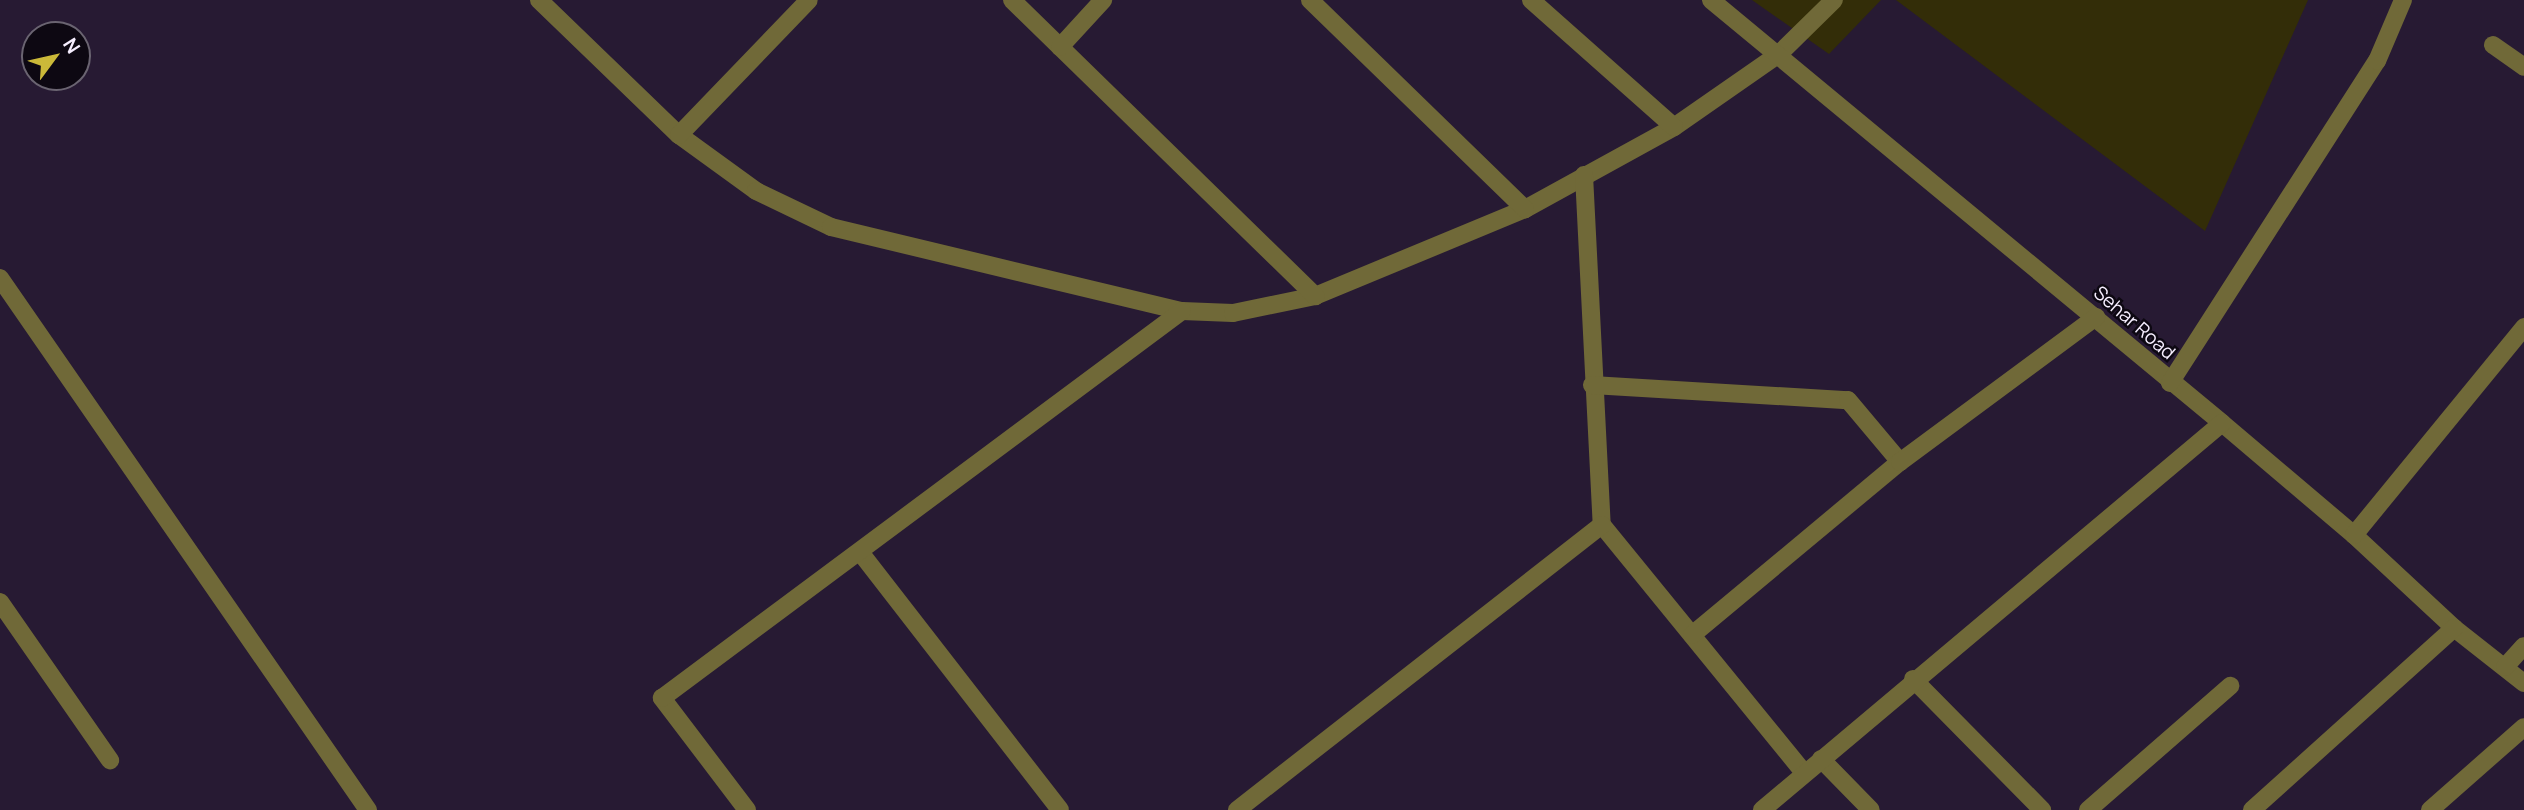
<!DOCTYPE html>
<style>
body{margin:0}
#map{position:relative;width:2524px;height:810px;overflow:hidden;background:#271a33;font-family:Manrope,sans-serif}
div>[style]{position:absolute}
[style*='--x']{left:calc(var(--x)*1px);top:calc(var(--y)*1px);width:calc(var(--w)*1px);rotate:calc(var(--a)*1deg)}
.green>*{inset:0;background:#332d08}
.minor>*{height:18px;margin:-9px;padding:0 9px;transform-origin:9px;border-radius:9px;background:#706938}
span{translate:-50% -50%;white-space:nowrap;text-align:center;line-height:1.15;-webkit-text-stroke:5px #0d0812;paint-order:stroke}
.street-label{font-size:19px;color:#f6eeff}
.north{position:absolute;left:21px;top:21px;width:70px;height:70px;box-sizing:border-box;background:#0d0812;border:2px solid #6a6471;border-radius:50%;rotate:57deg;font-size:19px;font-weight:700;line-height:28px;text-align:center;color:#f6eeff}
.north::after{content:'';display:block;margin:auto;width:24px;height:32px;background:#cbb939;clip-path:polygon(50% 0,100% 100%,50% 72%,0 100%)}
</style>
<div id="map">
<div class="green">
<i style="clip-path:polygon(1752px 0,1881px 0,1829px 54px)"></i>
<i style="clip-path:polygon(1896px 0,2308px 0,2205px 231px)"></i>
</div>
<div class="minor">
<i style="--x:539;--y:0;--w:194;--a:44"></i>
<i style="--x:679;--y:135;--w:95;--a:36"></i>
<i style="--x:756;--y:191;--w:83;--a:25.6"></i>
<i style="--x:831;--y:227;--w:361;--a:13.5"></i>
<i style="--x:1182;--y:311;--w:51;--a:2.2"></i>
<i style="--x:1233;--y:313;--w:84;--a:-11.7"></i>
<i style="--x:1315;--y:296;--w:227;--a:-22.5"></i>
<i style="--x:1525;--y:209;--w:170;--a:-28.8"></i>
<i style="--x:1674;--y:127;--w:128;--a:-34.8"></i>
<i style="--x:1779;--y:54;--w:77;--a:-44.5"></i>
<i style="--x:1012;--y:0;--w:424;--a:44.3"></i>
<i style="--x:1310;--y:0;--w:300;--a:44.2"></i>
<i style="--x:1531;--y:0;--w:191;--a:41.6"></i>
<i style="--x:1711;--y:0;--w:663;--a:39.62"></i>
<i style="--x:2222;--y:423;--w:173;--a:40.3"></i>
<i style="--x:2354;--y:535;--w:137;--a:42.9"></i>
<i style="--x:2454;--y:628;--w:89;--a:38.2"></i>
<i style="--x:2493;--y:45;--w:38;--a:35"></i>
<i style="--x:1060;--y:47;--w:64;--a:-47.5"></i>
<i style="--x:679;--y:135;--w:187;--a:-46.1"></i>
<i style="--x:1584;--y:175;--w:350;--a:87.1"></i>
<i style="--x:1602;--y:525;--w:320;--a:50.8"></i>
<i style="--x:0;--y:278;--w:647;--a:55.33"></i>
<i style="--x:2170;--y:383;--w:383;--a:-57.3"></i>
<i style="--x:2377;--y:61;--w:66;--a:-66.9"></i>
<i style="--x:1592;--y:385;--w:256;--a:3.4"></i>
<i style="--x:1848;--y:400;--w:81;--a:50"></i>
<i style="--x:2354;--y:535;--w:269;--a:-50.7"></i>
<i style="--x:860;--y:552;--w:326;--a:52.2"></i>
<i style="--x:0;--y:602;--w:193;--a:55.2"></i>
<i style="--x:1692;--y:635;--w:271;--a:-39.8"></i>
<i style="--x:1900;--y:462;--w:244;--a:-36.5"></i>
<i style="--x:2505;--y:667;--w:28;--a:-48"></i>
<i style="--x:1913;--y:679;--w:184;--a:45.4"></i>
<i style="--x:1821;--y:759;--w:71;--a:45.6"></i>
<i style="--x:747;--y:810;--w:141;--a:-127.2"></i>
<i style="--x:662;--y:698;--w:648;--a:-36.66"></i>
<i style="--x:1237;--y:810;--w:463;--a:-38"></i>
<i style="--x:1762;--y:810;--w:601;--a:-40.07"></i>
<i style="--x:2088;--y:810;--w:189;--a:-41.1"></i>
<i style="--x:2252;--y:810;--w:272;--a:-42"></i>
<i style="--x:2430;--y:810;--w:125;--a:-41.4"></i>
</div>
<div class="street-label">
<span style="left:2134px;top:323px;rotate:41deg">Sehar Road</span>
</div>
<div class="north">N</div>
</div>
